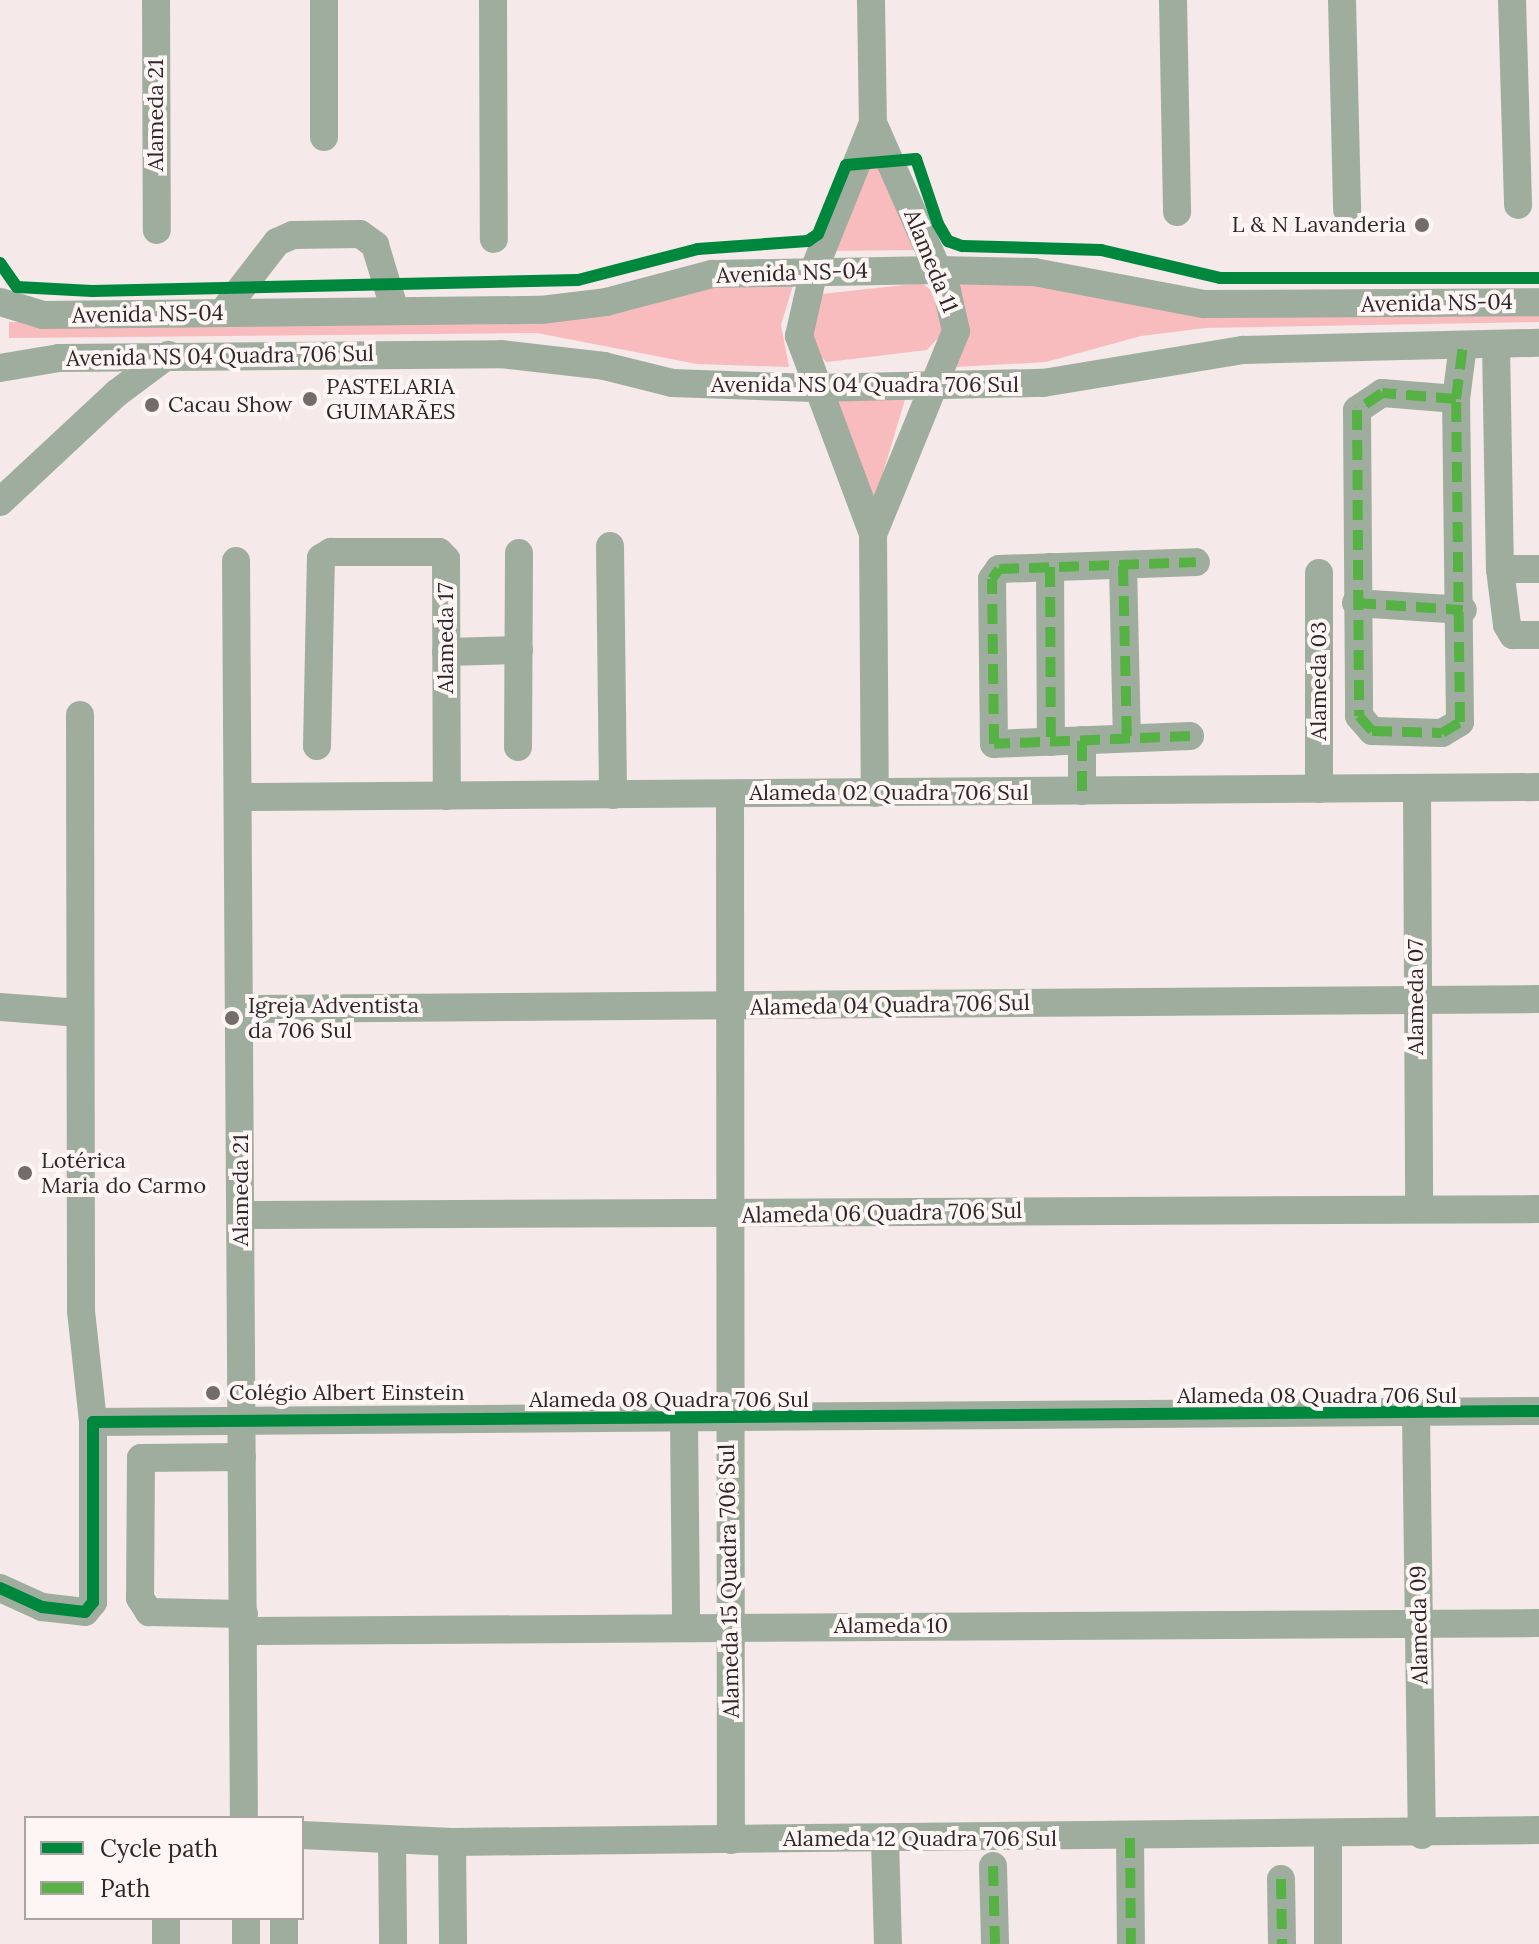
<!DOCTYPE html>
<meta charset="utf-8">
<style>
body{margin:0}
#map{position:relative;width:1539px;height:1944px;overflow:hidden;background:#f5e9e9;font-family:Lora,serif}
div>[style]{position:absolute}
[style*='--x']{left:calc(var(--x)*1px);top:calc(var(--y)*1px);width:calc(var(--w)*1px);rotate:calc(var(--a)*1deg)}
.green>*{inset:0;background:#f9bcbe}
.building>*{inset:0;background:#958d8d;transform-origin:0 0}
.minor>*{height:28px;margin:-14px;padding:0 14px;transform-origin:14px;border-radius:14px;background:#9fad9f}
.quiet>*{height:10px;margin-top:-5px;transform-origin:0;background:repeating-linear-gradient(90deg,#56b245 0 20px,transparent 0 30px)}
.cycleway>*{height:12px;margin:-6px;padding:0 6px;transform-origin:6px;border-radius:6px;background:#00873e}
.dots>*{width:22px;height:22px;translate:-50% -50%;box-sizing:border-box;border:4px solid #fef5f5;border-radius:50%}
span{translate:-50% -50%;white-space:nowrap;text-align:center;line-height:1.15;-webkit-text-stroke:8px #fef5f5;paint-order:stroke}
.street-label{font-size:22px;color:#2f2727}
.poi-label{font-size:22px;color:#2f2727}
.right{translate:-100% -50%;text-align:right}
.left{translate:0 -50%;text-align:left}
.legend{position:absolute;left:24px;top:1816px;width:280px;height:104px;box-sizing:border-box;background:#fef5f5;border:2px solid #aba3a3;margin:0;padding:10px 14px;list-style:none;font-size:24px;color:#2f2727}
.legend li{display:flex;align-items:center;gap:16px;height:40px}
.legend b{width:40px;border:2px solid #aba3a3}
</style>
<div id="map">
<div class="green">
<i style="clip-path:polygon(873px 127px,919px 250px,826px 251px)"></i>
<i style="clip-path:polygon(958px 279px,1539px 307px,1539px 322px,1205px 328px,1141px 336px,1046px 362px,956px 367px,967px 325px)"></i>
<i style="clip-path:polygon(794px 282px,781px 325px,789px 367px,697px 364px,537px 333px,9px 338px,9px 322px,309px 319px,701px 283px)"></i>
<i style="clip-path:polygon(922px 283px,938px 296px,945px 316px,940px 336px,927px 350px,827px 362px,811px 349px,807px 311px,822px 294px)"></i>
<i style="clip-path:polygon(907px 393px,877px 493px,870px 497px,829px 394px)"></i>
</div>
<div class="building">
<i style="left:151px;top:395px;width:16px;height:13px;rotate:47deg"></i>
</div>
<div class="minor">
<i style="--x:156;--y:0;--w:230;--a:89.8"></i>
<i style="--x:324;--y:0;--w:137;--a:90"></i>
<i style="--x:493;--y:0;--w:239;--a:89.8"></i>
<i style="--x:871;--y:0;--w:123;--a:89.1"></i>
<i style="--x:873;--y:123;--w:158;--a:111.9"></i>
<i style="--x:814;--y:270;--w:68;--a:102.8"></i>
<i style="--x:799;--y:336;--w:211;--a:69.5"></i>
<i style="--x:873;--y:534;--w:259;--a:89.6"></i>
<i style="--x:1173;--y:0;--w:212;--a:88.9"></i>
<i style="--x:1342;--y:0;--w:210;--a:88.6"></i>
<i style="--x:1512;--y:0;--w:205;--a:88.3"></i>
<i style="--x:873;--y:123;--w:184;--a:66.2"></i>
<i style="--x:947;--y:291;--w:41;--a:77.3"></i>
<i style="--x:956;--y:331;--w:219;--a:112.2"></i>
<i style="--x:0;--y:302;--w:45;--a:16.8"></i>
<i style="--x:43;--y:315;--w:498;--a:-0.6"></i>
<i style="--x:541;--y:310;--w:65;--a:-7"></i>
<i style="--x:606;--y:302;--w:110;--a:-14.8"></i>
<i style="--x:712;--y:274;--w:226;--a:-1"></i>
<i style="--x:938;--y:270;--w:96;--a:1.2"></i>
<i style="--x:1034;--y:272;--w:173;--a:10.7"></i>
<i style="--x:1204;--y:304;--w:335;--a:-0.3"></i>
<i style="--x:222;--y:313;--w:90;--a:-52.2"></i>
<i style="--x:277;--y:242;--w:17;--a:-24"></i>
<i style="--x:293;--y:235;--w:67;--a:-0.9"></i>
<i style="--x:360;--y:234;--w:19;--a:36"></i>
<i style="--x:375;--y:245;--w:69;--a:73.1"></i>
<i style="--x:1496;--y:344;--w:225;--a:89"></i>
<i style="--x:1500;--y:569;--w:39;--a:0"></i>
<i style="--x:0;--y:368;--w:60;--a:-9.6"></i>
<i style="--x:59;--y:358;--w:442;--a:-0.5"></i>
<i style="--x:501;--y:354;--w:104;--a:6.6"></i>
<i style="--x:604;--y:366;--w:70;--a:14"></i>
<i style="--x:672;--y:383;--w:142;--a:2"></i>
<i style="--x:814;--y:388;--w:229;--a:-1.3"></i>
<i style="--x:1043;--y:383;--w:203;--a:-9.4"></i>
<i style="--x:1243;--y:350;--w:296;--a:-1.4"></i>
<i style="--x:1456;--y:399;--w:74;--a:-175.4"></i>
<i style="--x:1382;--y:393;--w:30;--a:146"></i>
<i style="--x:1357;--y:410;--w:306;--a:89.6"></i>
<i style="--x:1359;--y:716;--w:20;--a:49"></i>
<i style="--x:1372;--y:731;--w:70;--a:1.6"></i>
<i style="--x:1442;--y:733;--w:21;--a:-31"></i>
<i style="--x:1460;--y:722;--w:323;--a:-90.7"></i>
<i style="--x:1456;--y:399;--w:54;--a:-82.6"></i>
<i style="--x:0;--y:502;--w:160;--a:-43"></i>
<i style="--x:117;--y:393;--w:64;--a:-36.7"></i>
<i style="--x:610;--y:546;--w:249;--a:89.3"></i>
<i style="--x:236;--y:561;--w:1257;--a:89.64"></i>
<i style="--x:1123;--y:566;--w:171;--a:88.7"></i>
<i style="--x:1050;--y:567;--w:175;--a:89.7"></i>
<i style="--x:1500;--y:569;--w:56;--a:82.9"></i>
<i style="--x:1507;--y:625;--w:12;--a:59"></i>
<i style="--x:1513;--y:635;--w:26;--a:0"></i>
<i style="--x:1319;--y:573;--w:216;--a:90"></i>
<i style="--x:1356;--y:603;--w:107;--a:3.7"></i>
<i style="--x:446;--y:652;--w:73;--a:-1.6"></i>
<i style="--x:80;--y:715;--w:596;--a:89.9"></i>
<i style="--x:81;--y:1311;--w:112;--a:83.8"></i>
<i style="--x:1190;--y:736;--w:196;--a:177.7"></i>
<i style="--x:994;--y:744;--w:165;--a:-90.7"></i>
<i style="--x:992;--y:579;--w:12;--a:-55"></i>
<i style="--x:999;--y:569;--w:197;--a:-2"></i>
<i style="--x:317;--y:746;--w:188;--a:-88.8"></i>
<i style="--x:321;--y:558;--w:12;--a:-31"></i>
<i style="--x:331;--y:552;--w:108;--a:0"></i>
<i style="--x:439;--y:552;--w:10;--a:45"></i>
<i style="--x:446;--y:559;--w:237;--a:89.8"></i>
<i style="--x:518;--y:747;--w:194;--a:-89.7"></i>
<i style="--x:1417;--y:789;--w:417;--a:89.7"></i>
<i style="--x:1082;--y:791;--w:51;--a:-90"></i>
<i style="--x:730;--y:794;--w:1046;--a:89.95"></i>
<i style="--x:240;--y:797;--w:1299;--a:-0.44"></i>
<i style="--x:0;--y:1007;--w:80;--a:4.3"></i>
<i style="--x:241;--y:1009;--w:1298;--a:-0.44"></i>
<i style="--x:241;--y:1215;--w:1298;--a:-0.26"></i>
<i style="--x:1416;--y:1416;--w:419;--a:89.2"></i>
<i style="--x:684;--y:1420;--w:207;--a:89.4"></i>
<i style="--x:242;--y:1457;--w:101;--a:179.4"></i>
<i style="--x:141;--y:1458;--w:140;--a:90.4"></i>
<i style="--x:140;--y:1598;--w:17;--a:57"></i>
<i style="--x:149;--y:1612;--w:95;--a:1.2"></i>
<i style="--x:0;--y:1588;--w:46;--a:24.3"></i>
<i style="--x:42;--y:1607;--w:43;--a:6.6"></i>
<i style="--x:85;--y:1612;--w:13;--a:-51"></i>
<i style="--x:93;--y:1602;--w:180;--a:-90"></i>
<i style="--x:93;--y:1422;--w:1446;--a:-0.44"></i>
<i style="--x:244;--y:1631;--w:1295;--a:-0.35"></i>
<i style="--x:302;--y:1835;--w:150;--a:2.7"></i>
<i style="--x:452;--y:1842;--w:1087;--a:-0.63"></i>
<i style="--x:1328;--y:1836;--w:108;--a:90"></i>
<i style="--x:1130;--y:1838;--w:106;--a:89.5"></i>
<i style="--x:885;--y:1839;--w:105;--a:88.4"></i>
<i style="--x:392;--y:1840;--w:104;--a:89.4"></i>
<i style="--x:452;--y:1842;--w:102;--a:89.4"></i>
<i style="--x:993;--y:1866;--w:78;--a:88.5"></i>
<i style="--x:1281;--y:1879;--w:65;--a:89.1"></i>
<i style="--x:166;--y:1918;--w:26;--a:90"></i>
<i style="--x:246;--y:1918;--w:26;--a:90"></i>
<i style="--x:284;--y:1918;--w:26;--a:90"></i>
</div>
<div class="quiet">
<i style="--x:1456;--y:399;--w:74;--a:-175.4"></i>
<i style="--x:1382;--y:393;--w:30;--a:146"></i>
<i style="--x:1357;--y:410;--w:306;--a:89.6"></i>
<i style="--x:1359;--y:716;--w:20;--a:49"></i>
<i style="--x:1372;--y:731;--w:70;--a:1.6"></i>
<i style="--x:1442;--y:733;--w:21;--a:-31"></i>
<i style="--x:1460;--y:722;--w:323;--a:-90.7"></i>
<i style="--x:1456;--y:399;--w:54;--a:-82.6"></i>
<i style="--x:1123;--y:566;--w:171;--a:88.7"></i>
<i style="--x:1050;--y:567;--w:175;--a:89.7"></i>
<i style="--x:1356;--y:603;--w:107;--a:3.7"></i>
<i style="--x:1190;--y:736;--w:196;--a:177.7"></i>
<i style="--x:994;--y:744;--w:165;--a:-90.7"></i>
<i style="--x:992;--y:579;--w:12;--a:-55"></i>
<i style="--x:999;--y:569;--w:197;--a:-2"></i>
<i style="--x:1082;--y:791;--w:51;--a:-90"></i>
<i style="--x:1130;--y:1838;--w:106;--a:89.5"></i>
<i style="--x:993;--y:1866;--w:78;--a:88.5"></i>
<i style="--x:1281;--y:1879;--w:65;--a:89.1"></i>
</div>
<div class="cycleway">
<i style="--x:0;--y:263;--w:29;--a:55"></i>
<i style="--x:17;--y:287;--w:75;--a:3.1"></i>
<i style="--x:92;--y:291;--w:486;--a:-1.3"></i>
<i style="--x:578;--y:280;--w:124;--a:-14.5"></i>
<i style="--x:698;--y:249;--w:110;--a:-4.2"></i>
<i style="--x:808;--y:241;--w:12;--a:-35"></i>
<i style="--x:818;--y:234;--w:74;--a:-67.9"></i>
<i style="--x:846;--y:165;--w:70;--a:-4.9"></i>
<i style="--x:916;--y:159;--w:69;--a:71.3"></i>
<i style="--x:938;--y:224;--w:20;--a:60"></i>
<i style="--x:948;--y:241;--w:15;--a:20"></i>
<i style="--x:962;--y:246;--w:139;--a:1.6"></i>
<i style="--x:1101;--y:250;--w:122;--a:13.2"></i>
<i style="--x:1220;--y:278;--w:319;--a:0"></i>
<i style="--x:0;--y:1588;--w:46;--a:24.3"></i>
<i style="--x:42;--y:1607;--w:43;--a:6.6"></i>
<i style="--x:85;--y:1612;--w:13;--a:-51"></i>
<i style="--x:93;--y:1602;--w:180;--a:-90"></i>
<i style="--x:93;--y:1422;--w:1446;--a:-0.44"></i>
</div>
<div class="dots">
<i style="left:1422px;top:225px;background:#746b6b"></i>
<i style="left:310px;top:399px;background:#746b6b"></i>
<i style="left:152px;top:405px;background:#746b6b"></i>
<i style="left:232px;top:1018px;background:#746b6b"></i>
<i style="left:25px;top:1173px;background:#746b6b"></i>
<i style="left:213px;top:1393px;background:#746b6b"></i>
</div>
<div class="street-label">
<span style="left:156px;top:115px;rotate:-90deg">Alameda 21</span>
<span style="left:931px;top:261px;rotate:68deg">Alameda 11</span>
<span style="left:792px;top:273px;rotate:-2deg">Avenida NS-04</span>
<span style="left:1437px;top:303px;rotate:-1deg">Avenida NS-04</span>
<span style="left:148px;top:314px;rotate:-1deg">Avenida NS-04</span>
<span style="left:220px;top:356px;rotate:-1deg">Avenida NS 04 Quadra 706 Sul</span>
<span style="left:865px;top:385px">Avenida NS 04 Quadra 706 Sul</span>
<span style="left:446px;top:638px;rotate:-90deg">Alameda 17</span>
<span style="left:1319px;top:681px;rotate:-90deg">Alameda 03</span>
<span style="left:889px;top:793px">Alameda 02 Quadra 706 Sul</span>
<span style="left:1416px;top:997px;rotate:-90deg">Alameda 07</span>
<span style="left:890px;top:1005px;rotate:-1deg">Alameda 04 Quadra 706 Sul</span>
<span style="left:241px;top:1190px;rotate:-90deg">Alameda 21</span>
<span style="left:882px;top:1213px;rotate:-1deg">Alameda 06 Quadra 706 Sul</span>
<span style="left:1317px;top:1396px">Alameda 08 Quadra 706 Sul</span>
<span style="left:669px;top:1400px">Alameda 08 Quadra 706 Sul</span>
<span style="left:729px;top:1581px;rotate:-91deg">Alameda 15 Quadra 706 Sul</span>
<span style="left:1419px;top:1625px;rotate:-91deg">Alameda 09</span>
<span style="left:891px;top:1626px">Alameda 10</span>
<span style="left:920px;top:1839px">Alameda 12 Quadra 706 Sul</span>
</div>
<div class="poi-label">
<span class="right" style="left:1406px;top:225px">L &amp; N Lavanderia</span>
<span class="left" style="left:326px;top:399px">PASTELARIA<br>GUIMARÃES</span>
<span class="left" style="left:168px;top:405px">Cacau Show</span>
<span class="left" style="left:248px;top:1018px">Igreja Adventista<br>da 706 Sul</span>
<span class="left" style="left:41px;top:1173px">Lotérica<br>Maria do Carmo</span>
<span class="left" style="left:229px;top:1393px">Colégio Albert Einstein</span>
</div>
<ul class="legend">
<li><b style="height:10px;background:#00873e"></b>Cycle path</li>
<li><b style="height:10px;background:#56b245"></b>Path</li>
</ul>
</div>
